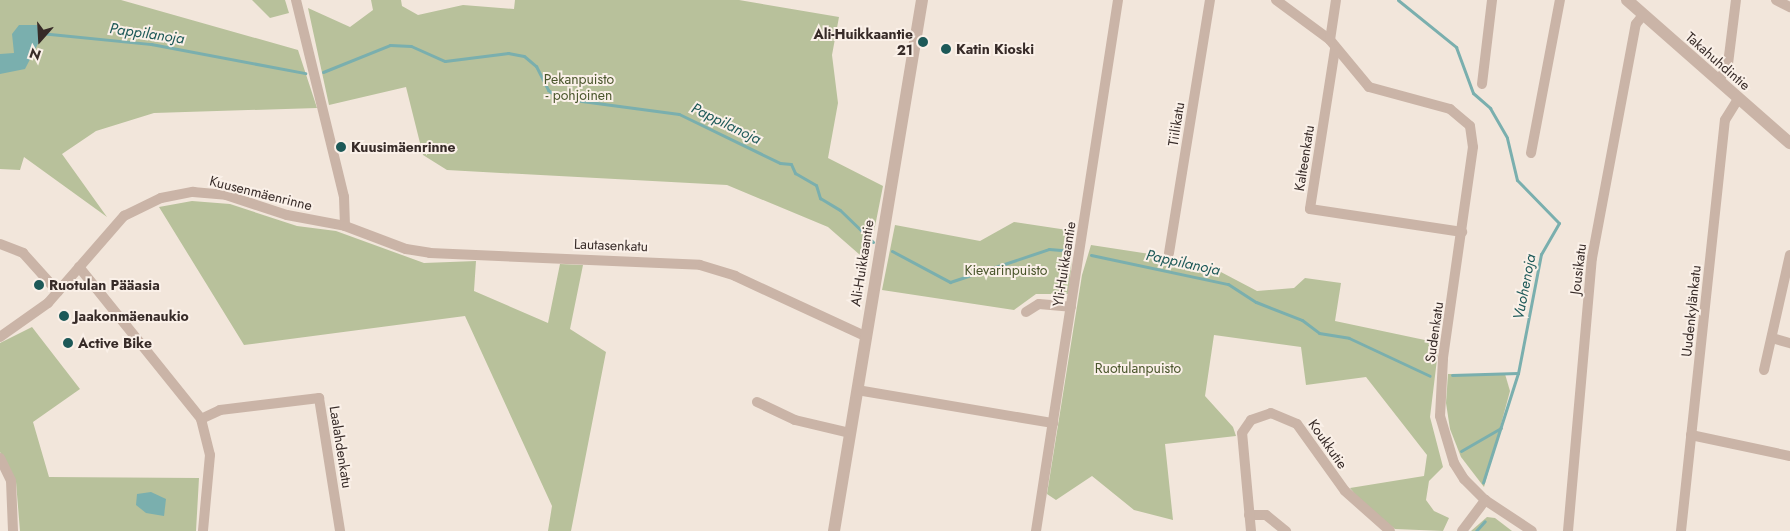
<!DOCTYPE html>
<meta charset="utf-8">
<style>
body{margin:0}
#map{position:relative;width:1790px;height:531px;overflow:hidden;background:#f2e6db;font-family:Jost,sans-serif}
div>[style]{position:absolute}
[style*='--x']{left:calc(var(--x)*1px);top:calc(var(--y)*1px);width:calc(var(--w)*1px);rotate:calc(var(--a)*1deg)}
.green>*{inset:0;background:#b8c19b}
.water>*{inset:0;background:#7aafae}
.stream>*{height:3px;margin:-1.5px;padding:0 1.5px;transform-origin:1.5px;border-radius:1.5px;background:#7aafae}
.minor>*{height:10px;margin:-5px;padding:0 5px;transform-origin:5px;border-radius:5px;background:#cab4a7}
.tertiary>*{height:12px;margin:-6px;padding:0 6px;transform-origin:6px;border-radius:6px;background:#cab4a7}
.dots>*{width:14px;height:14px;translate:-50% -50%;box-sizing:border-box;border:2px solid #faf0e8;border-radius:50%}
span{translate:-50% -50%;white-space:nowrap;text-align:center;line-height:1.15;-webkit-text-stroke:4px #faf0e8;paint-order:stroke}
.poi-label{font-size:14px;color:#372b28;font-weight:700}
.right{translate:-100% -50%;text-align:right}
.left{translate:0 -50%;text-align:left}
.street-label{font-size:14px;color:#372b28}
.park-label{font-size:14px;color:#49552b}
.water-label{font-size:15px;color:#1d5958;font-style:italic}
.north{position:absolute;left:15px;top:15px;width:50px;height:50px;-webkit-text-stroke:4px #faf0e8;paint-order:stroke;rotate:199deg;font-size:14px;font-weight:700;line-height:20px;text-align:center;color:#372b28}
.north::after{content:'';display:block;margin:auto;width:18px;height:22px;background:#372b28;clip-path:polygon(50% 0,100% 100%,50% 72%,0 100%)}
</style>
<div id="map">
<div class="green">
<i style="clip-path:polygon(0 0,121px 0,298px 50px,317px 108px,154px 113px,96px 131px,62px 154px,107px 217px,24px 157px,20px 170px,0 169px)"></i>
<i style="clip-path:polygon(252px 0,285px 0,289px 13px,270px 18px)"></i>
<i style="clip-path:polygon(371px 0,401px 0,402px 6px,418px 15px,463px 5px,514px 9px,515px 0,739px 0,839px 17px,832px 55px,838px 103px,828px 158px,883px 186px,868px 262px,828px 227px,727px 185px,447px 170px,423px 155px,406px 87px,329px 105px,308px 8px,350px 27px,373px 10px)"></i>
<i style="clip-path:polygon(192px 201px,230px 204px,297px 226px,336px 231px,424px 263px,476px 261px,474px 291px,548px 323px,560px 264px,583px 265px,570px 329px,606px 352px,571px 531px,548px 531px,552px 506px,465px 316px,244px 345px,159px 207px)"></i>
<i style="clip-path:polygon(1014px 222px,1074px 231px,1069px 294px,1036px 294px,1014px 310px,882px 290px,895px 225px,980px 241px)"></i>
<i style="clip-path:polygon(1091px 245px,1176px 258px,1175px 263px,1219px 271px,1257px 291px,1294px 288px,1305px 278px,1341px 283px,1335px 321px,1439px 343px,1430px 417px,1443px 467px,1429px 481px,1426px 500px,1434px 511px,1449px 518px,1443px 531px,1395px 529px,1364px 505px,1350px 488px,1424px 476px,1427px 455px,1366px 377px,1306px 385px,1301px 347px,1214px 335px,1205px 396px,1233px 427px,1236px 436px,1165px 444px,1173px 520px,1134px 510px,1092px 476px,1056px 500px,1047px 494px,1082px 275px)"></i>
<i style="clip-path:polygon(32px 327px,80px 389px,33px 422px,49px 477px,199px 478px,196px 531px,20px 531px,16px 482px,0 452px,0 343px)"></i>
<i style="clip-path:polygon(1448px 374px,1505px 374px,1510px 391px,1484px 487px,1461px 457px,1450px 429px,1446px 403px)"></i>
<i style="clip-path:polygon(1487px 517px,1495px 518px,1512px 531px,1471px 531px)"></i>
</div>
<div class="water">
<i style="clip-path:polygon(19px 25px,37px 25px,41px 38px,25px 69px,0 74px,0 54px,14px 53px,12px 34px)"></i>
<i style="clip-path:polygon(151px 492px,166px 499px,164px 516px,146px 513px,136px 505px,137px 494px)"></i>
</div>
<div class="stream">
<i style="--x:1398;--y:0;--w:75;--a:39"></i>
<i style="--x:1456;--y:47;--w:49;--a:69.7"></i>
<i style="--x:1473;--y:93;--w:23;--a:41"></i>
<i style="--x:1490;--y:108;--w:34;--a:60"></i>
<i style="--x:1507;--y:138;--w:43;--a:76.6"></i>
<i style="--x:1517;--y:180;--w:60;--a:45.7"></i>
<i style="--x:1559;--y:223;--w:36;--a:120"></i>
<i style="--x:1541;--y:254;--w:121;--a:100.9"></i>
<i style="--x:1518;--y:373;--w:115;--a:107.7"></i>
<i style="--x:40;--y:33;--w:112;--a:5.7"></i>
<i style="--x:151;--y:44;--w:157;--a:10.7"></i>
<i style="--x:323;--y:72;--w:72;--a:-21.9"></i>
<i style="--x:390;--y:45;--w:21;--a:3"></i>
<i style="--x:411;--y:46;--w:37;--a:24"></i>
<i style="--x:445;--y:61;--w:64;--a:-7.2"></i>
<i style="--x:508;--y:53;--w:16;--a:11"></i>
<i style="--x:524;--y:56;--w:16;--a:40"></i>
<i style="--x:536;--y:66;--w:27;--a:63"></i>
<i style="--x:548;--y:90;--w:14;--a:36"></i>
<i style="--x:559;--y:98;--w:121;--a:7.6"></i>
<i style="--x:679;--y:114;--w:112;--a:25.9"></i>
<i style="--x:780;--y:163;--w:11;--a:5"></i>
<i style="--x:791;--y:164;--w:10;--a:66"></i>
<i style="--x:795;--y:173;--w:24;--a:30"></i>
<i style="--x:816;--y:185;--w:14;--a:73"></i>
<i style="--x:820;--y:198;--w:23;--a:31"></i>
<i style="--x:840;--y:210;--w:46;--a:44.1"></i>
<i style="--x:892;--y:251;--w:66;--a:28.1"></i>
<i style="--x:950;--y:282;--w:104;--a:-18.4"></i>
<i style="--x:1049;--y:249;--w:21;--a:5"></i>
<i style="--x:1091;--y:255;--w:140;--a:12"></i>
<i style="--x:1228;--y:284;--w:33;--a:33"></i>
<i style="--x:1256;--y:302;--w:49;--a:21.4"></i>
<i style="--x:1302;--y:320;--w:21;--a:37"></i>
<i style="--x:1319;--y:333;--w:30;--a:9"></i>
<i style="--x:1349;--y:338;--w:89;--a:25.1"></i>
<i style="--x:1452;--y:375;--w:66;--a:-1.7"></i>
<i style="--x:1461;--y:451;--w:46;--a:-29.9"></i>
<i style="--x:1476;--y:531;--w:13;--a:-48"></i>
</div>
<div class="minor">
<i style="--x:296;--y:0;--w:203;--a:76.3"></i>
<i style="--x:344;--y:197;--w:29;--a:88"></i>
<i style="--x:1276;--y:0;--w:67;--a:36.5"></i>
<i style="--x:1330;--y:40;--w:61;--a:50.3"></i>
<i style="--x:1369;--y:87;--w:84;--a:15.2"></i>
<i style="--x:1450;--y:109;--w:26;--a:40"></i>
<i style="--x:1470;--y:126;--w:21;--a:82"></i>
<i style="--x:1473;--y:147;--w:214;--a:98.1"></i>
<i style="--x:1443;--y:359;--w:57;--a:93"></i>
<i style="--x:1440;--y:416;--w:49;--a:73.4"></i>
<i style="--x:1454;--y:463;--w:19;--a:58"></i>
<i style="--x:1464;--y:479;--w:30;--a:45"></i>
<i style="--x:1485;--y:500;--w:56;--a:33.4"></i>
<i style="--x:1776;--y:0;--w:16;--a:27"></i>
<i style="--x:1330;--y:40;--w:40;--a:-81.5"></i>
<i style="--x:1335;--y:49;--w:162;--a:98.9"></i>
<i style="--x:1310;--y:209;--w:154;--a:8.6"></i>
<i style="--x:1719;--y:81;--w:19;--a:-62"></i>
<i style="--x:1728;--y:64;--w:64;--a:-82.9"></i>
<i style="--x:1482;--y:84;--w:85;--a:-83.2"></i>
<i style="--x:1531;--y:153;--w:156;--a:-79.3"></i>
<i style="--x:0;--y:244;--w:25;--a:21"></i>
<i style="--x:23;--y:253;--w:52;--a:48.1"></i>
<i style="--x:1169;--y:253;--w:256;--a:-80.8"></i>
<i style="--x:79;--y:267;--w:195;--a:51.2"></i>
<i style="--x:201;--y:419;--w:37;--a:76"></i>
<i style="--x:210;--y:455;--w:76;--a:95.3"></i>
<i style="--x:1026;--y:312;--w:15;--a:-32"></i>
<i style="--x:1039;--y:304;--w:32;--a:5"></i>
<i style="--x:0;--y:337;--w:59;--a:-35.3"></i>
<i style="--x:48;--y:303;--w:116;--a:-48.9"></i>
<i style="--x:124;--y:216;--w:41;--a:-25.9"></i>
<i style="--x:161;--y:198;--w:33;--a:-11"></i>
<i style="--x:193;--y:192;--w:33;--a:5"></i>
<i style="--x:226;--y:195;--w:64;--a:18.2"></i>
<i style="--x:287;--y:215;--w:59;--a:10.7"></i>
<i style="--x:345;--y:226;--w:65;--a:20.7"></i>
<i style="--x:406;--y:249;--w:24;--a:9"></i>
<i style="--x:430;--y:253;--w:270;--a:2.5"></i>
<i style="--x:700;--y:265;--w:37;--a:17"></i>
<i style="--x:735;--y:276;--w:143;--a:24.8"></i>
<i style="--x:1772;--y:338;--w:19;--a:16"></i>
<i style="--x:1764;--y:370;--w:118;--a:-77.3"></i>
<i style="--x:857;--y:390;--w:199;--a:9.6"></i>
<i style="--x:757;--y:402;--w:42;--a:25.3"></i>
<i style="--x:795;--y:420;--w:57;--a:13.3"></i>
<i style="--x:201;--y:419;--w:21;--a:-25"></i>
<i style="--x:220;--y:410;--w:100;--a:-6.9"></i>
<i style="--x:319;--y:398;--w:135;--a:81"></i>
<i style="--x:1691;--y:435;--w:101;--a:12"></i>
<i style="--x:0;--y:458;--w:25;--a:64"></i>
<i style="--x:11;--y:481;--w:50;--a:87.7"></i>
<i style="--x:1249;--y:515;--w:17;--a:0"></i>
<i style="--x:1266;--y:515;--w:26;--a:39"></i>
<i style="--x:1036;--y:531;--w:537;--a:-81.22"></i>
<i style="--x:1251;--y:531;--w:98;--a:-95.2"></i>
<i style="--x:1242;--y:433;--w:16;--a:-55"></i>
<i style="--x:1251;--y:420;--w:21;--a:-19"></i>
<i style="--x:1271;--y:413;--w:28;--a:23"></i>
<i style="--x:1297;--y:424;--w:82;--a:54.4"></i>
<i style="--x:1345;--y:491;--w:60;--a:41.6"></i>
<i style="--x:1462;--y:531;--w:39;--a:-53"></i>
<i style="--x:1568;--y:531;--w:274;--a:-85"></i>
<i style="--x:1592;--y:258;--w:238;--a:-79.4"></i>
<i style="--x:1636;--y:24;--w:11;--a:-52"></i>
<i style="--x:1681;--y:531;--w:413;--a:-83.9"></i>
<i style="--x:1725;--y:120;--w:26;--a:-58"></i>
</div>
<div class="tertiary">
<i style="--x:1627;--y:0;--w:217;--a:41.3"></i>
<i style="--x:834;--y:531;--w:538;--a:-80.59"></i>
</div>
<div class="dots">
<i style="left:923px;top:42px;background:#1d5958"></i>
<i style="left:946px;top:49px;background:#1d5958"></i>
<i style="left:341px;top:147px;background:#1d5958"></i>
<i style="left:39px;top:285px;background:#1d5958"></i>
<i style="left:64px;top:316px;background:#1d5958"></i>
<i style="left:68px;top:343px;background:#1d5958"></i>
</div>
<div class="poi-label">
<span class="right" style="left:913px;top:42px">Ali-Huikkaantie<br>21</span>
<span class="left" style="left:956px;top:49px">Katin Kioski</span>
<span class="left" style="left:351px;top:147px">Kuusimäenrinne</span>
<span class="left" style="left:49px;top:285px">Ruotulan Pääasia</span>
<span class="left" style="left:74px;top:316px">Jaakonmäenaukio</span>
<span class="left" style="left:78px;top:343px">Active Bike</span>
</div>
<div class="street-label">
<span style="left:1718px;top:61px;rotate:41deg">Takahuhdintie</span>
<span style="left:1176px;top:124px;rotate:-81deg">Tiilikatu</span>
<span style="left:1304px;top:158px;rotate:-81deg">Kalteenkatu</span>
<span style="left:261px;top:193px;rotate:14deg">Kuusenmäenrinne</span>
<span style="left:611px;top:245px;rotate:2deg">Lautasenkatu</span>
<span style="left:862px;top:263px;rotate:-81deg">Ali-Huikkaantie</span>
<span style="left:1064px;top:264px;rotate:-81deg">Yli-Huikkaantie</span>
<span style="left:1578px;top:269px;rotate:-83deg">Jousikatu</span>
<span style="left:1691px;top:311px;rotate:-84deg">Uudenkylänkatu</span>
<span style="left:1434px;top:332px;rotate:-82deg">Sudenkatu</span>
<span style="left:1328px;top:444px;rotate:55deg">Koukkutie</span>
<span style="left:341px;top:447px;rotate:81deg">Laalahdenkatu</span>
</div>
<div class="park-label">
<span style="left:579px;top:87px">Pekanpuisto<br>- pohjoinen</span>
<span style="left:1006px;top:270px">Kievarinpuisto</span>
<span style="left:1138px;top:368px">Ruotulanpuisto</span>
</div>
<div class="water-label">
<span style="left:147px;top:34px;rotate:8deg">Pappilanoja</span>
<span style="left:726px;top:124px;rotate:26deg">Pappilanoja</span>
<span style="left:1183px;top:263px;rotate:12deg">Pappilanoja</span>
<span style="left:1525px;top:287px;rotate:-79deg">Vuohenoja</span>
</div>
<div class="north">N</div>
</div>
